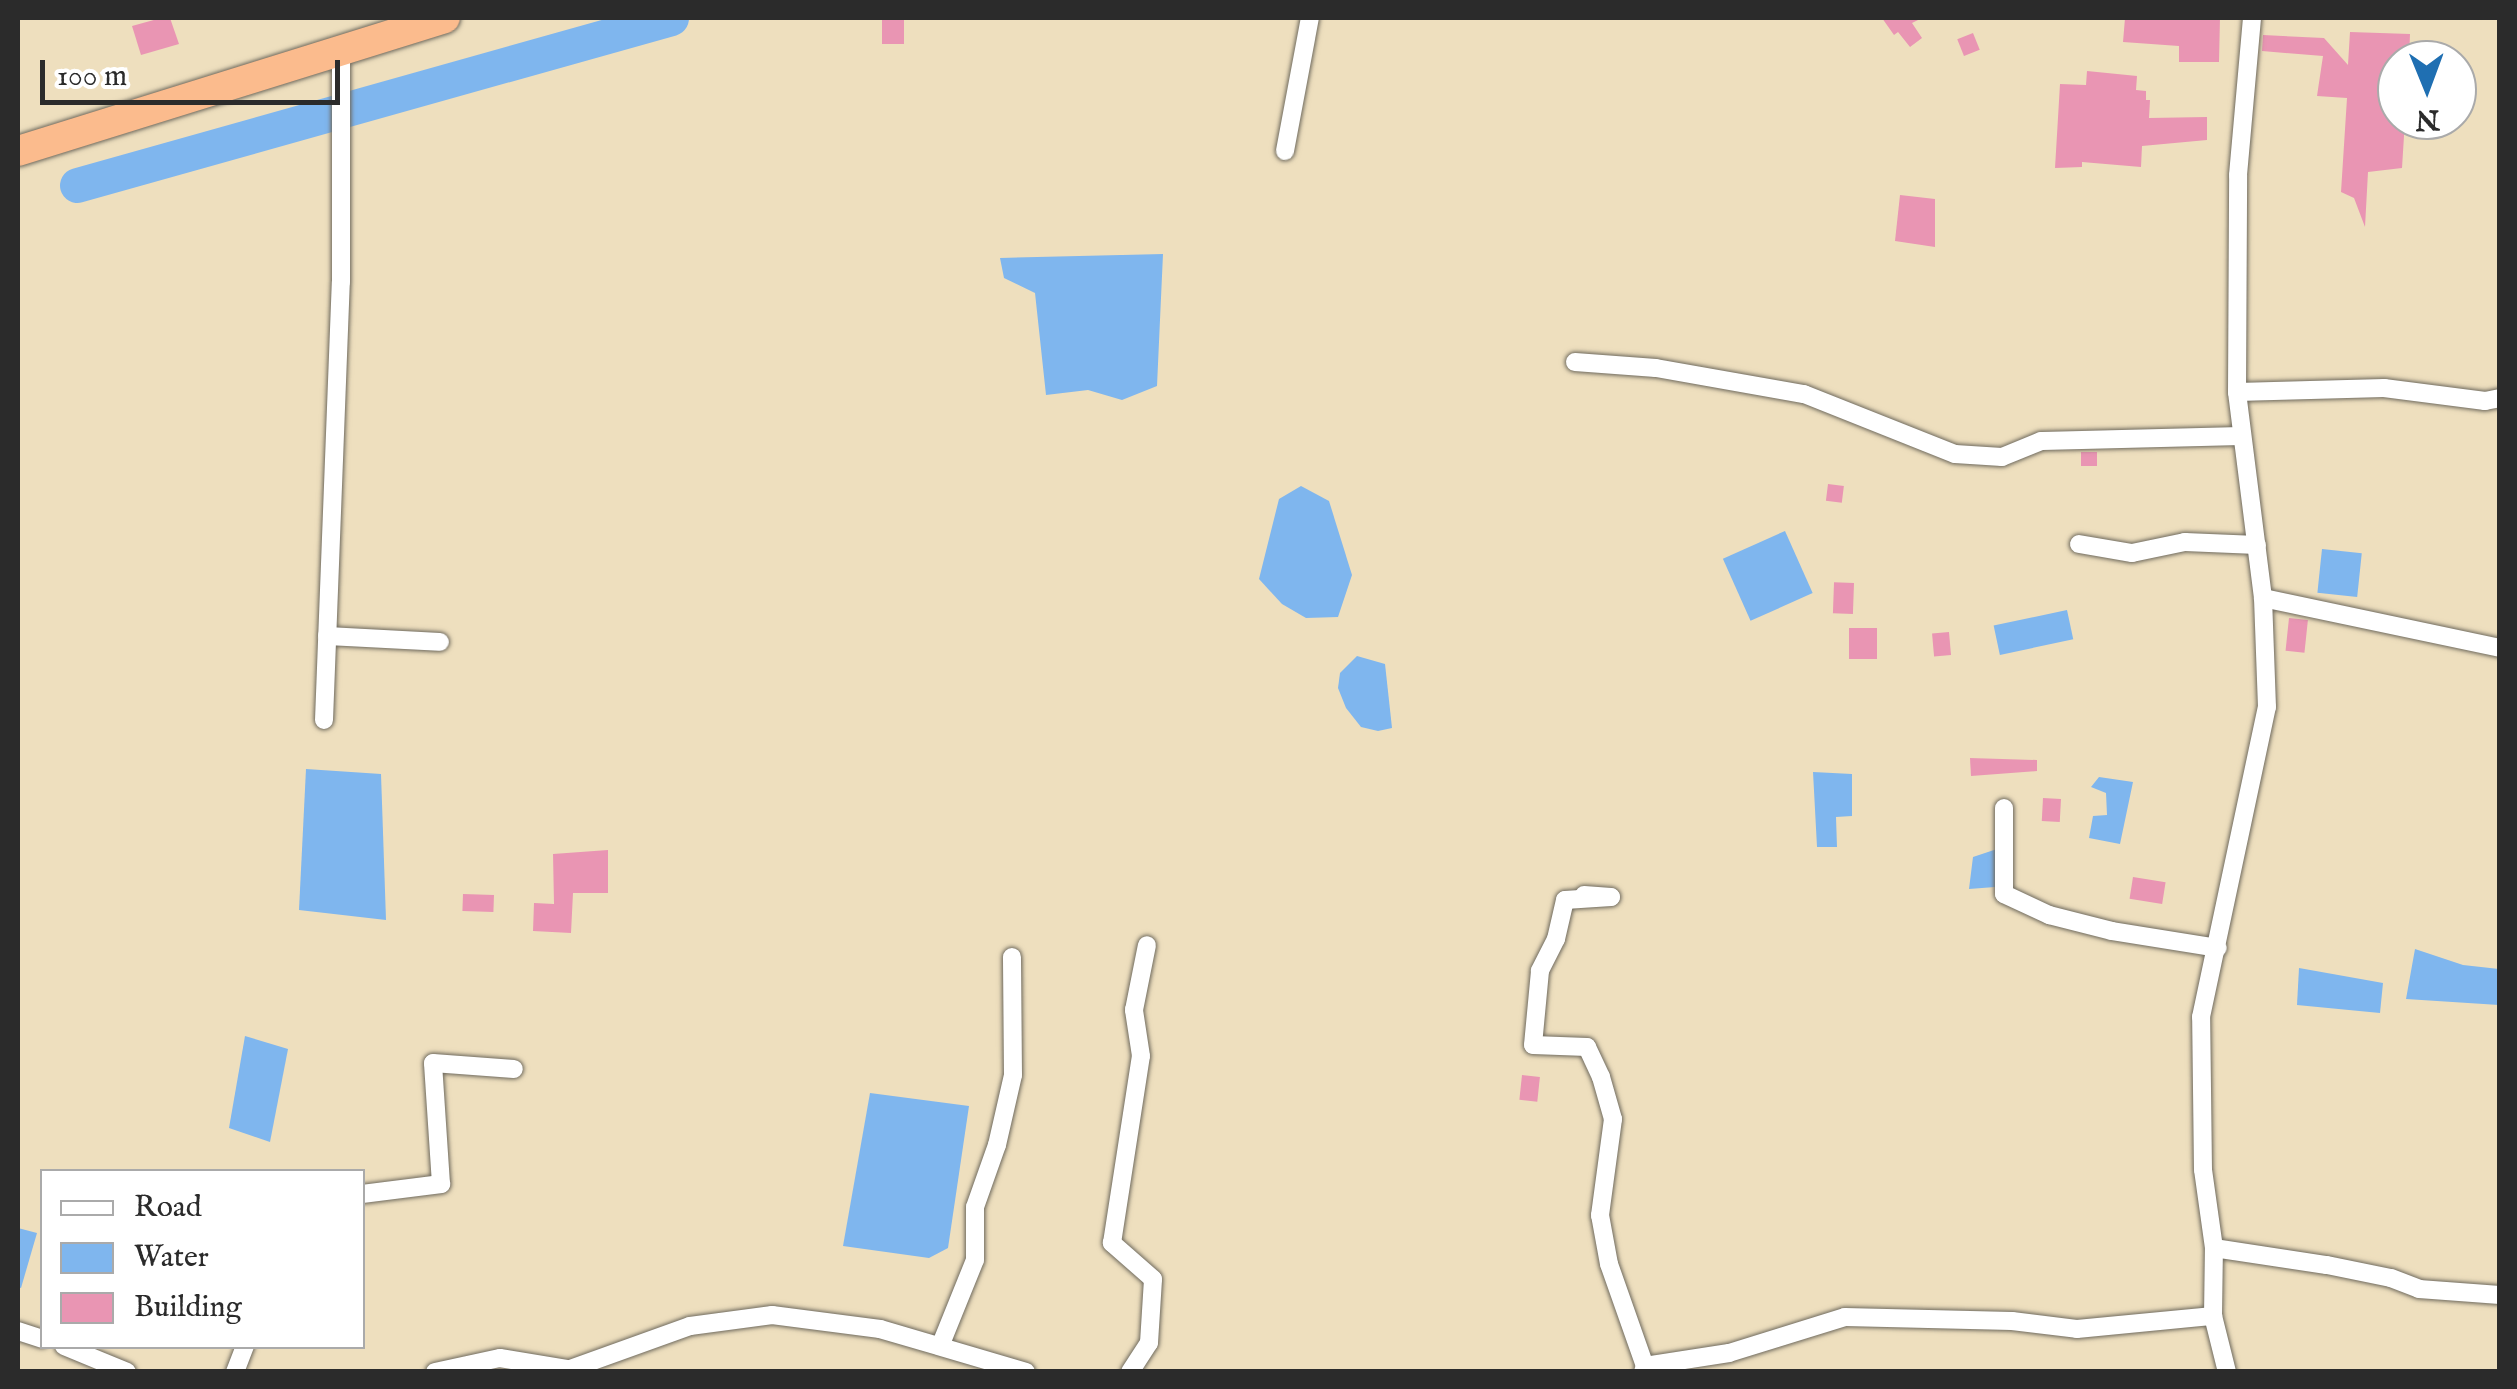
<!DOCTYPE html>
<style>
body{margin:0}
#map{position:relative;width:2517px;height:1389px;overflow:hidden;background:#eedfbe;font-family:"IM FELL English",serif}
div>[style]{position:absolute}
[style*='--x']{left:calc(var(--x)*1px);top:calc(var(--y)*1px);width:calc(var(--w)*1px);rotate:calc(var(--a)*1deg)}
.water>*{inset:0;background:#7fb6ee;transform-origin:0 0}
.river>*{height:35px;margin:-17.5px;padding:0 17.5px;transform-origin:17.5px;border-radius:17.5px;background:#7fb6ee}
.building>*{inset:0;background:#e995b3;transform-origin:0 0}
.roads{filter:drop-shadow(0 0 2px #6f6a5e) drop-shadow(0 0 2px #6f6a5e)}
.minor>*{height:18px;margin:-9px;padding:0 9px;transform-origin:9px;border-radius:9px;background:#fff}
.trunk>*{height:30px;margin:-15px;padding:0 15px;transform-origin:15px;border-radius:15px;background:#fbbb8d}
span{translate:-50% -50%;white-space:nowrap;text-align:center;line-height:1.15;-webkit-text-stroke:10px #fff;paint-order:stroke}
.frame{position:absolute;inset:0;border:20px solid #2b2b2b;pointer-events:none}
.legend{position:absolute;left:40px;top:1169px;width:325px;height:180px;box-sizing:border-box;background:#fff;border:2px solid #aaa;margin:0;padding:12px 18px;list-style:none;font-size:30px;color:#2b2b2b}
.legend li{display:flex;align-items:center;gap:20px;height:50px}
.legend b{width:50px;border:2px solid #aaa}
.north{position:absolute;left:2377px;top:40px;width:100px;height:100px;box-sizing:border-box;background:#fff;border:2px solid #aaa;border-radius:50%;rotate:179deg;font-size:28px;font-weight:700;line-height:40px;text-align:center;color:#2b2b2b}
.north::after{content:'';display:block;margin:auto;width:35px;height:45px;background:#1f6fb2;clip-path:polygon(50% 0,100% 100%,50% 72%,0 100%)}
.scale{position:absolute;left:40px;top:60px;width:300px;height:45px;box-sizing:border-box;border:5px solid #2b2b2b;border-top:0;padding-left:12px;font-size:30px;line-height:35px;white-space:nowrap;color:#2b2b2b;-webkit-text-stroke:8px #fff;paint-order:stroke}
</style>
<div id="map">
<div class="water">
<i style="clip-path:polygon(1163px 254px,1157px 386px,1122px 400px,1088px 390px,1046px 395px,1035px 293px,1004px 278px,1000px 258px)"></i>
<i style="clip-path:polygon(1301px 486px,1329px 501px,1352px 575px,1338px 617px,1306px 618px,1282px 604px,1259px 579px,1279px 499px)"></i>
<i style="left:1785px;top:531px;width:68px;height:68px;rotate:66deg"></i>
<i style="left:2322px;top:549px;width:40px;height:44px;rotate:6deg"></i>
<i style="left:2067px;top:610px;width:30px;height:75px;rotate:78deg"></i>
<i style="clip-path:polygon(1357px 656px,1385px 664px,1392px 728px,1378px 731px,1361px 727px,1346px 708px,1338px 688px,1340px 673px)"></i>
<i style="clip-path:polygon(306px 769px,381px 774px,386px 920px,299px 910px)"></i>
<i style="clip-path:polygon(1813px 772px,1852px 774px,1852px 816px,1836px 817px,1837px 847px,1817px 847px)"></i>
<i style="clip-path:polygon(2099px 777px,2133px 782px,2120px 844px,2089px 838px,2093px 816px,2107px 815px,2106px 793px,2091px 787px)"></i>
<i style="clip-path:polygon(1997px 849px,1995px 887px,1969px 889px,1973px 857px)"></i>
<i style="clip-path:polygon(2415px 949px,2463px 965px,2499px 969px,2499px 1005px,2406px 999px)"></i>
<i style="clip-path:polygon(2299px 968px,2383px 983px,2380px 1013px,2297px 1005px)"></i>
<i style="clip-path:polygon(245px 1036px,288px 1049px,270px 1142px,229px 1128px)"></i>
<i style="clip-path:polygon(870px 1093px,969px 1106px,948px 1248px,929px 1258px,843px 1246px)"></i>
<i style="clip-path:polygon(18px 1228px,37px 1233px,21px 1288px,18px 1287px)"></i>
</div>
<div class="river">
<i style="--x:77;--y:185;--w:617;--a:-15.7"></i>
</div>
<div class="building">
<i style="clip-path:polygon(161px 18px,170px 18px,179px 44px,141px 55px,132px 26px)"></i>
<i style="clip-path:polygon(1882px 18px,1922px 18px,1912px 23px,1922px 38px,1910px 47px,1898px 32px,1894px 35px)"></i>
<i style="clip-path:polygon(2125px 18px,2220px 18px,2219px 62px,2179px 62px,2179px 46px,2123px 42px)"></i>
<i style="left:882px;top:19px;width:22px;height:25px"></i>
<i style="clip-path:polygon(2350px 32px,2410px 34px,2409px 60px,2397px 60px,2397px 120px,2405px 120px,2402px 168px,2368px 172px,2365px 227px,2354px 198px,2341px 192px,2347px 98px,2317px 96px,2323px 56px,2262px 51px,2263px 35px,2324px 38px,2348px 65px)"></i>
<i style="left:1973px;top:33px;width:18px;height:17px;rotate:68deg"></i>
<i style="clip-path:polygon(2087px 71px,2137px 76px,2136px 90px,2146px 91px,2146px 100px,2150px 100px,2149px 118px,2207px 117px,2207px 140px,2142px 146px,2141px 167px,2082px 162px,2082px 167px,2055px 168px,2060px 84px,2086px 85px)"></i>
<i style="clip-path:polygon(1900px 195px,1935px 199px,1935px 247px,1895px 241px)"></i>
<i style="left:2081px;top:452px;width:16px;height:14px"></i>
<i style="left:1828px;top:484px;width:16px;height:17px;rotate:7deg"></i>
<i style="left:1854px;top:583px;width:31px;height:20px;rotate:92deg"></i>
<i style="left:2289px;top:618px;width:19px;height:33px;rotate:6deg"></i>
<i style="left:1849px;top:628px;width:28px;height:31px"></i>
<i style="left:1949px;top:632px;width:23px;height:17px;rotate:85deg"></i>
<i style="clip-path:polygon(1970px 758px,2037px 760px,2037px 771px,1971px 776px)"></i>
<i style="left:2043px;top:798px;width:18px;height:23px;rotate:3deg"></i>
<i style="clip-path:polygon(608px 850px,608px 893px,573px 893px,571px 933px,533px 931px,534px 903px,554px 904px,553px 854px)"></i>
<i style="left:2133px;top:877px;width:33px;height:22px;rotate:9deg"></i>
<i style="left:463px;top:894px;width:31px;height:17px;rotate:2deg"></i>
<i style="left:1522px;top:1075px;width:18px;height:25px;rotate:6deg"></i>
</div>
<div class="roads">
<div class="minor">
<i style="--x:1285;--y:151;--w:135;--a:-79.4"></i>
<i style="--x:1575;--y:362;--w:81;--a:4.2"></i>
<i style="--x:1656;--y:368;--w:150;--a:10"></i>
<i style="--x:1804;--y:394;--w:162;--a:21.7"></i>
<i style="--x:1955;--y:454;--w:47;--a:3.7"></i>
<i style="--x:2002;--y:457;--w:42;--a:-22.3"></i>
<i style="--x:2041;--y:441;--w:201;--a:-1.4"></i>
<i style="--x:2237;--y:392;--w:147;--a:-1.6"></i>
<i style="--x:2384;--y:388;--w:102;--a:7.3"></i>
<i style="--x:2485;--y:401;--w:15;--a:-11"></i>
<i style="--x:2079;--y:544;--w:54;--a:9.6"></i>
<i style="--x:2132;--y:553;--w:54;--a:-11.7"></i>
<i style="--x:2185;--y:542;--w:72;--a:2.4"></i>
<i style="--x:2263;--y:598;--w:242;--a:11.9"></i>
<i style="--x:327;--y:636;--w:113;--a:3"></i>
<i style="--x:324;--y:720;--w:438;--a:-87.8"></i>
<i style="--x:341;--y:282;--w:232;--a:-90"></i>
<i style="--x:2004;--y:808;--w:86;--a:90"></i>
<i style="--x:2004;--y:894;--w:50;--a:25"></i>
<i style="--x:2049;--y:915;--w:65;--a:14.3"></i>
<i style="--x:2112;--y:931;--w:107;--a:9.1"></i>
<i style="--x:1584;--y:895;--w:27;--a:4"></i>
<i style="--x:1611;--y:897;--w:46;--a:176.3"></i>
<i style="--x:1565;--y:900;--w:40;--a:103"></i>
<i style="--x:1556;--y:939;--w:36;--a:117"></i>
<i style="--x:1540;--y:971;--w:74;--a:95.4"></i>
<i style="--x:1533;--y:1045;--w:54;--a:2.1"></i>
<i style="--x:1587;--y:1047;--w:33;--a:65"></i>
<i style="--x:1601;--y:1077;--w:44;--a:74.1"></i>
<i style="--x:1613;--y:1119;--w:97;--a:97.7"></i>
<i style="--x:1600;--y:1215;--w:50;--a:79.6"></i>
<i style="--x:1609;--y:1264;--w:108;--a:70.6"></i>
<i style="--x:362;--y:1194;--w:80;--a:-7.2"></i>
<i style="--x:441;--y:1184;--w:121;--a:-93.8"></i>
<i style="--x:433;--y:1063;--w:81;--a:4.2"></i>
<i style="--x:2214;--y:1248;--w:114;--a:8.6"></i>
<i style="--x:2327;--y:1265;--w:65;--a:11.5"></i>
<i style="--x:2391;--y:1278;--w:30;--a:21"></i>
<i style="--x:2419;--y:1289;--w:81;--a:4.2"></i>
<i style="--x:18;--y:1331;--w:25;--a:18"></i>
<i style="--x:941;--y:1344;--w:91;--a:-68"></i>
<i style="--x:975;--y:1260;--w:53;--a:-90"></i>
<i style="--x:975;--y:1207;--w:66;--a:-70.5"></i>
<i style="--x:997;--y:1145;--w:72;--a:-77.1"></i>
<i style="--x:1013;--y:1075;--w:118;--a:-90.5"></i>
<i style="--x:64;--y:1346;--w:68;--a:22.4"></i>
<i style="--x:235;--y:1372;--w:28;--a:-69"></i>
<i style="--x:435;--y:1372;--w:66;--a:-12.2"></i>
<i style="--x:500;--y:1358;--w:69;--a:9.2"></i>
<i style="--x:562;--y:1372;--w:136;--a:-19.8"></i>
<i style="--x:690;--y:1326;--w:83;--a:-7.6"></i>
<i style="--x:772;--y:1315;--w:109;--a:7.4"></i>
<i style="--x:880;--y:1329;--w:152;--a:16.4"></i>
<i style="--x:1130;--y:1372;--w:35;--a:-57"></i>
<i style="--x:1149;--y:1343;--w:64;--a:-86.4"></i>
<i style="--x:1153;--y:1279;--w:55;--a:-138.7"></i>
<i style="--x:1112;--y:1243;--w:189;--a:-81.2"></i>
<i style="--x:1141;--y:1056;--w:47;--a:-98.7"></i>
<i style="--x:1134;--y:1010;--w:66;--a:-78.7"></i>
<i style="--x:1643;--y:1372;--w:6;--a:-72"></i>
<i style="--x:1645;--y:1366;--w:85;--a:-8.8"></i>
<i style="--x:1729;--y:1353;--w:121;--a:-17.2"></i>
<i style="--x:1845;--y:1317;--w:167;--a:1.4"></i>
<i style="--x:2012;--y:1321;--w:65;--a:7"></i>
<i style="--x:2077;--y:1329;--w:137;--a:-5.5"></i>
<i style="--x:2227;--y:1372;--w:58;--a:-104"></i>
<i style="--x:2213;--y:1316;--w:68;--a:-89.2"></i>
<i style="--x:2214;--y:1248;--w:79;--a:-98"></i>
<i style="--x:2203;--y:1170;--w:153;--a:-90.7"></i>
<i style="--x:2201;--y:1017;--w:317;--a:-78"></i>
<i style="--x:2267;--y:707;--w:109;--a:-92.1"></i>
<i style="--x:2263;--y:598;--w:208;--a:-97.2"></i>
<i style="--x:2237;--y:392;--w:217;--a:-89.7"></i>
<i style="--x:2238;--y:175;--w:158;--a:-84.9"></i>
</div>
<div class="trunk">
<i style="--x:18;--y:151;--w:447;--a:-17.3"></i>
</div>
</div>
<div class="frame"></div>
<ul class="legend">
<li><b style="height:12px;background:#fff"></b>Road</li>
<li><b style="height:28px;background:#7fb6ee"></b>Water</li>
<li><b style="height:28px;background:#e995b3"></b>Building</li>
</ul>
<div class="north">N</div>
<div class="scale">100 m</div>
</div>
